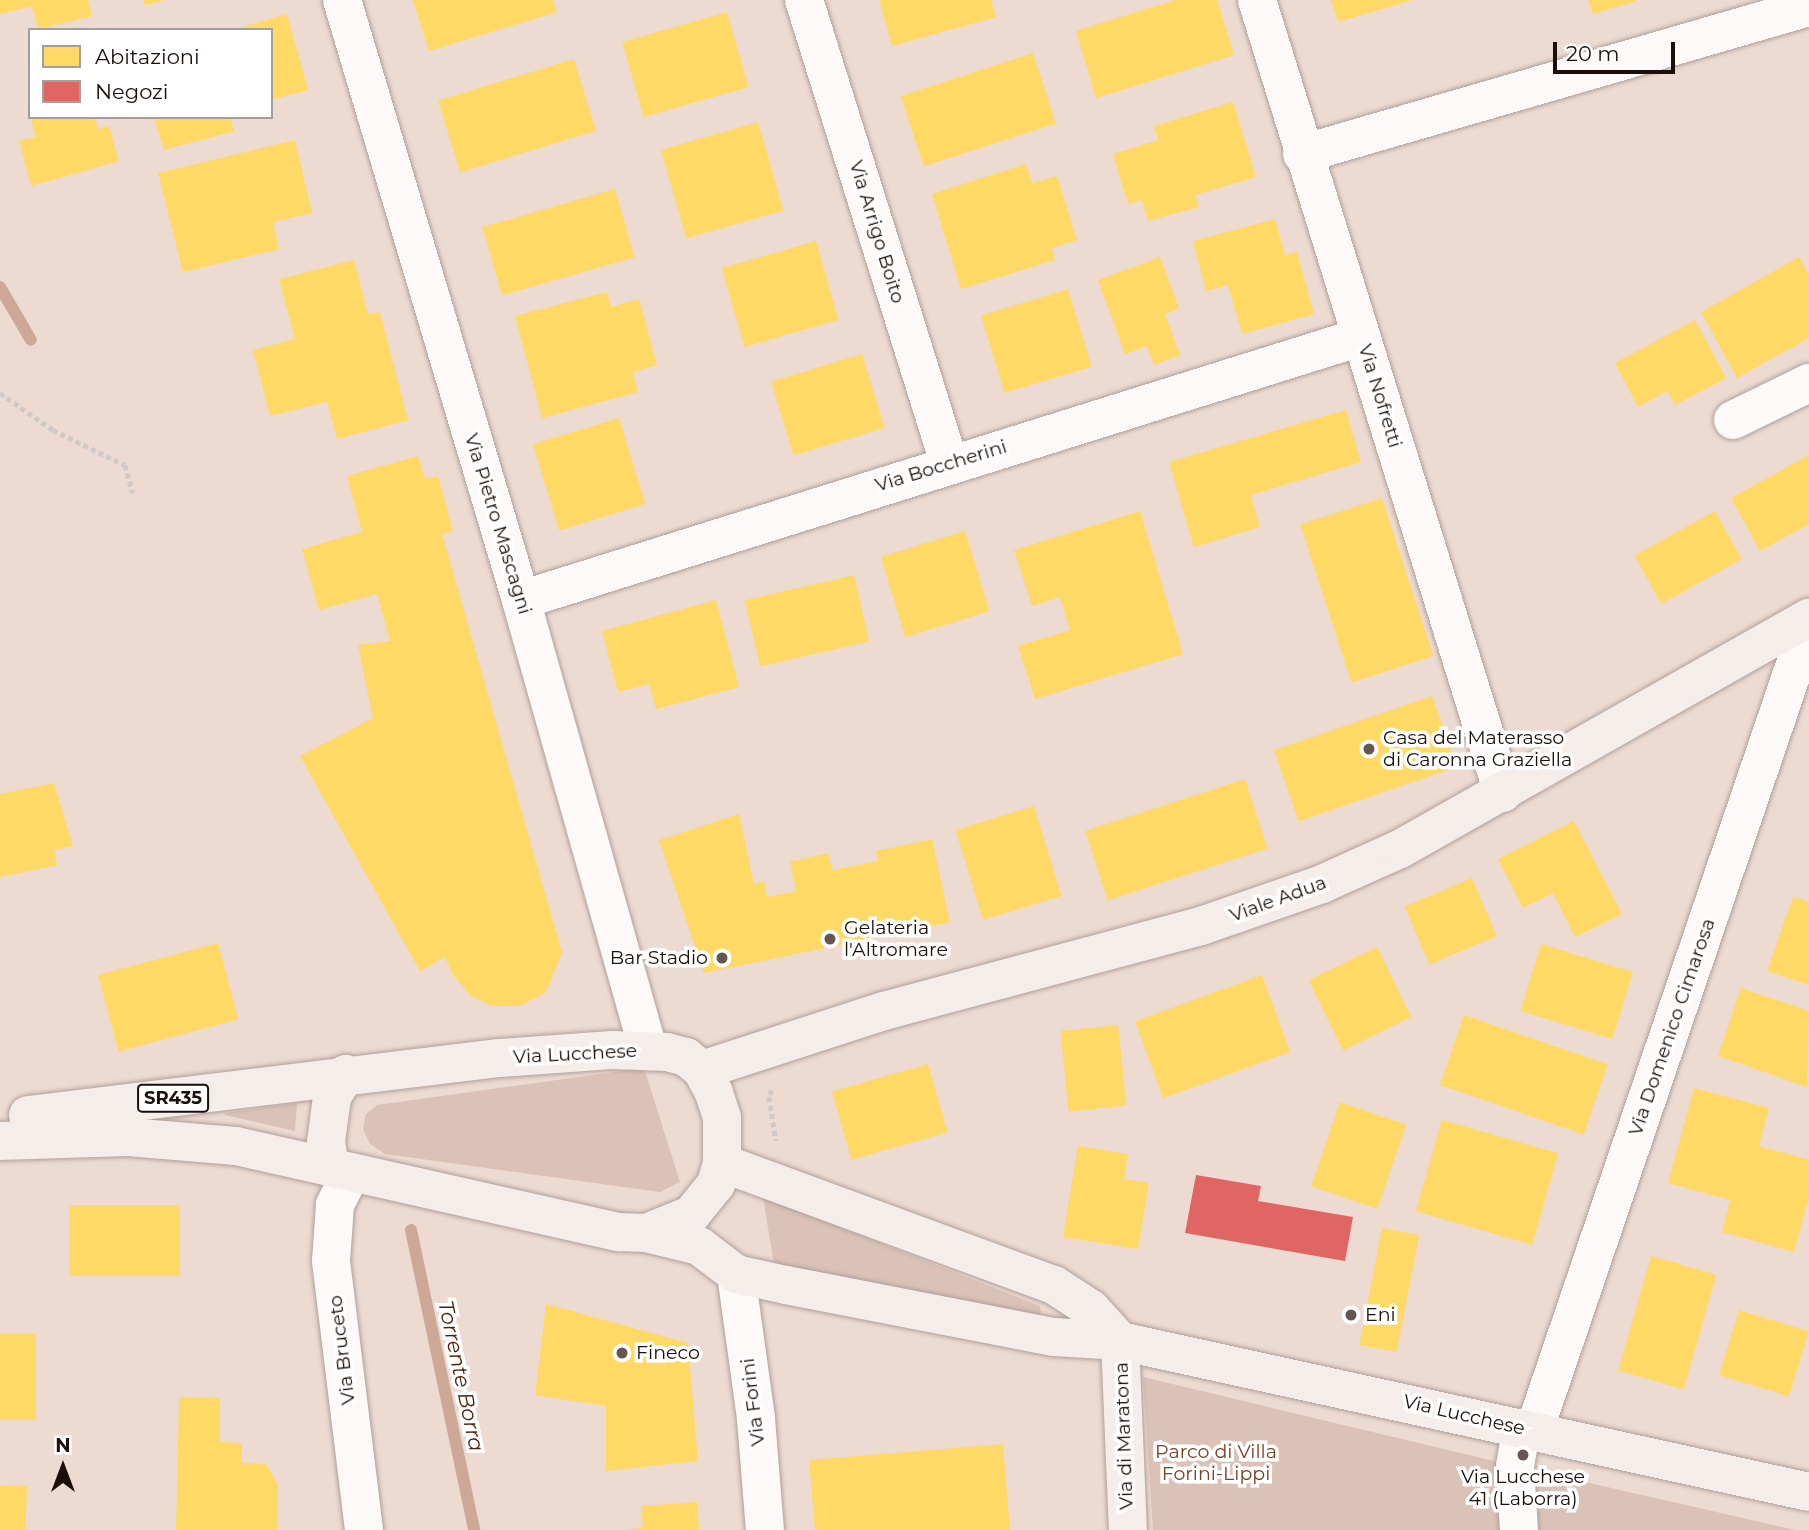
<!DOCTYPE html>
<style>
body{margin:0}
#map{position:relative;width:1809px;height:1530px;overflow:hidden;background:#eddad1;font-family:Montserrat,sans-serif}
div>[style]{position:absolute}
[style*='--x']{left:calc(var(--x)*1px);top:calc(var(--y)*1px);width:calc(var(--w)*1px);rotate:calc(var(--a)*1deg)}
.green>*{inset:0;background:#dbc2b7}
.homes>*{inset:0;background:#ffd966;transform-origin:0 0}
.shops>*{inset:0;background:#e06666}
.stream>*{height:12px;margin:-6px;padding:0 6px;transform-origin:6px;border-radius:6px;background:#cea896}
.path>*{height:4.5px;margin-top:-2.25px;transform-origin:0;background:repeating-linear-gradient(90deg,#cfcac8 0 5px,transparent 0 8.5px)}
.roads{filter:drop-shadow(0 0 2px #aea099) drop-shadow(0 0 2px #aea099)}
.minor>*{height:38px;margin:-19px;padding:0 19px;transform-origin:19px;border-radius:19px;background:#fcf9f8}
.major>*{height:38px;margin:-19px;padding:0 19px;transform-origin:19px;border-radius:19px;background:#f4edea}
.dots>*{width:19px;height:19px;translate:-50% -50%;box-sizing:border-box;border:4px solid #fff;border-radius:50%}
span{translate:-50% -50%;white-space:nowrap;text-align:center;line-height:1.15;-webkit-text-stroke:7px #fff;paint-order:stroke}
.shield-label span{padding:2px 5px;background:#fff;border:2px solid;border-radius:5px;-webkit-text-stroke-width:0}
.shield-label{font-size:18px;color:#1b0f0a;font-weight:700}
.street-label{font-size:19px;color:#1b0f0a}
.poi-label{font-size:19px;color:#1b0f0a}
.left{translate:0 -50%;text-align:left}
.right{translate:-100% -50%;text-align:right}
.park-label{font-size:19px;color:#7c4122}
.water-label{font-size:21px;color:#4d2108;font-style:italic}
.legend{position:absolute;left:28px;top:28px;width:245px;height:91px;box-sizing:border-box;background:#fff;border:2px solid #a49f9d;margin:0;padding:9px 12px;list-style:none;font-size:21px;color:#1b0f0a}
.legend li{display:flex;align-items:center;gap:14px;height:35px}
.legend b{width:35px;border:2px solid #a49f9d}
.north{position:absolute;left:28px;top:1432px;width:70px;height:70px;-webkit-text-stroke:5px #fff;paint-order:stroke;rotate:0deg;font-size:19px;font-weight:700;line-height:28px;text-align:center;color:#1b0f0a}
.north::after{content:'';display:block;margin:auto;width:24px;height:32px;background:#1b0f0a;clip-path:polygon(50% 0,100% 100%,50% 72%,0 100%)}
.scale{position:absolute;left:1553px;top:42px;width:122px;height:32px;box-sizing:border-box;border:4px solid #1b0f0a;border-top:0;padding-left:9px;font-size:21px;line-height:24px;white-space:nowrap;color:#1b0f0a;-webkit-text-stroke:5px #fff;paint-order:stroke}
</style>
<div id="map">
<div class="green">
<i style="clip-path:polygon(644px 1068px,680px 1182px,660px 1192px,385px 1154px,370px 1144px,363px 1129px,366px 1114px,377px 1105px)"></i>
<i style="clip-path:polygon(297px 1103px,295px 1131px,225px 1115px,225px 1113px)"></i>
<i style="clip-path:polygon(763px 1197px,1040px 1306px,1042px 1319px,774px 1265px)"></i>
<i style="clip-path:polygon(1143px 1377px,1515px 1466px,1795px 1530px,1153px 1530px)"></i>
</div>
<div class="homes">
<i style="clip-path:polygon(0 0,88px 0,92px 16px,38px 29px,32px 6px,0 14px)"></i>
<i style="clip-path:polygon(143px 0,161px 0,161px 1px,144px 5px)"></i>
<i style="clip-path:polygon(413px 0,553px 0,557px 12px,429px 51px)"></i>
<i style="clip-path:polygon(879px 0,991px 0,996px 17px,892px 46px)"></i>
<i style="clip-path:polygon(1175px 0,1217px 0,1234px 55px,1096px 98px,1076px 31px)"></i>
<i style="clip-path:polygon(1331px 0,1409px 0,1409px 1px,1338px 22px)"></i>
<i style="clip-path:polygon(1588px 0,1635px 0,1636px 1px,1593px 14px)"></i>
<i style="left:727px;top:12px;width:78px;height:109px;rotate:74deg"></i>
<i style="clip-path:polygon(287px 14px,308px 90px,271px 100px,271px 30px,235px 29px)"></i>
<i style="left:1033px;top:53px;width:74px;height:139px;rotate:72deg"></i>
<i style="left:574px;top:59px;width:75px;height:142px;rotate:73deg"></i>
<i style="clip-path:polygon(1233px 102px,1256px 177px,1195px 195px,1199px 207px,1148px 221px,1142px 200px,1128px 204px,1113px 154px,1158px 140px,1154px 126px)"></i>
<i style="clip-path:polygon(30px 117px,94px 117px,98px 129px,109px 126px,119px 161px,31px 186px,19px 141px,36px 137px)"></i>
<i style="clip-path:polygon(154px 117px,230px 117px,234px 131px,164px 150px)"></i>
<i style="left:758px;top:122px;width:92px;height:101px;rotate:74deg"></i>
<i style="clip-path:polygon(295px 140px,312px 213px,273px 222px,279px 249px,183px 272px,158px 173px)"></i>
<i style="clip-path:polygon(1026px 164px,1032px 183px,1057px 176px,1077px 240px,1052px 248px,1055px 260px,961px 289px,932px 194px)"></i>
<i style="left:615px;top:189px;width:71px;height:138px;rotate:74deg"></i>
<i style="clip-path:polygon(1275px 219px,1285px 255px,1297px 252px,1314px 314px,1242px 334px,1228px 285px,1206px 291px,1193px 241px)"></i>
<i style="left:816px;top:241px;width:82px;height:98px;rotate:74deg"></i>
<i style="clip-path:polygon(1160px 257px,1179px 308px,1165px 314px,1180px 355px,1154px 365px,1147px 346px,1125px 354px,1098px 280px)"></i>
<i style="clip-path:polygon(1799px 257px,1809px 275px,1809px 338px,1737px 378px,1701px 312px)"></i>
<i style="clip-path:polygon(354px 260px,368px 314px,380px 312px,408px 420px,337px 439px,327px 402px,270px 416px,253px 350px,295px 339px,279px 279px)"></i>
<i style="left:1068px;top:289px;width:81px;height:91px;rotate:73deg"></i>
<i style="clip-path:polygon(607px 292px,611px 307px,639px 299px,657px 365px,633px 372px,638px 392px,542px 418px,515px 316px)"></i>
<i style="clip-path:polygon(1695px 320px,1726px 378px,1675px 405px,1667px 391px,1638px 407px,1615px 363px)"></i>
<i style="left:862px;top:354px;width:77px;height:95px;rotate:73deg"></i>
<i style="clip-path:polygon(1346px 410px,1361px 462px,1251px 495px,1260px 527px,1194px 547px,1169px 462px)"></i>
<i style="left:619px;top:418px;width:90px;height:90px;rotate:73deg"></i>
<i style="clip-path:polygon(1809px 455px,1809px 524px,1760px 551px,1731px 498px)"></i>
<i style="clip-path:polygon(418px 456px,425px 479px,438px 476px,453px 531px,442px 534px,562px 952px,546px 992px,520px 1006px,492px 1006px,471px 996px,453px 975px,445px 957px,420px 971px,300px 756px,373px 718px,358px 645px,390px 641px,377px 594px,319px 610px,302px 549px,362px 532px,347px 476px)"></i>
<i style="left:1382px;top:498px;width:166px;height:86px;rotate:72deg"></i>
<i style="clip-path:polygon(1140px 511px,1183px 654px,1035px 699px,1018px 646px,1070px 630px,1060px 597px,1032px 606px,1014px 550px)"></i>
<i style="left:1715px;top:511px;width:55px;height:92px;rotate:61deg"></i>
<i style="left:965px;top:531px;width:84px;height:88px;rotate:73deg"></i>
<i style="left:854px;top:575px;width:68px;height:112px;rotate:77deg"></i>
<i style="clip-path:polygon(716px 600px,739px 687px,656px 709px,649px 684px,618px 692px,602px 631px)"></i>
<i style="left:1432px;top:696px;width:75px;height:167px;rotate:71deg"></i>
<i style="left:1245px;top:779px;width:73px;height:168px;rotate:72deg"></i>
<i style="clip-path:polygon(54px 783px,73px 846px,54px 850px,57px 865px,0 877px,0 794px)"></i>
<i style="left:1034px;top:806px;width:94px;height:82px;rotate:73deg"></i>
<i style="clip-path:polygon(739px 814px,754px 884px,764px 881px,767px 897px,796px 891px,790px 862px,828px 853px,832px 870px,878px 861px,876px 851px,932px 839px,950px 922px,704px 973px,659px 840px)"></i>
<i style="clip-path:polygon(1574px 821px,1622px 914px,1575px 937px,1553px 893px,1523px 908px,1498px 859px)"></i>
<i style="left:1472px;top:878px;width:63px;height:73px;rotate:67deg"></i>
<i style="clip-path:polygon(1793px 897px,1809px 902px,1809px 985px,1767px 971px)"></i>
<i style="left:218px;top:943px;width:79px;height:124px;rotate:75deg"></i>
<i style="left:1541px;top:944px;width:96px;height:70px;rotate:17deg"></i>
<i style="left:1377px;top:947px;width:78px;height:76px;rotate:64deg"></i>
<i style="left:1262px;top:975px;width:82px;height:135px;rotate:70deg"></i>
<i style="clip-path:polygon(1741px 988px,1809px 1011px,1807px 1087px,1718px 1056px)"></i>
<i style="left:1464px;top:1015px;width:152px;height:74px;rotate:19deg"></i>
<i style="left:1118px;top:1025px;width:81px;height:58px;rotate:84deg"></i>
<i style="left:928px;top:1064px;width:71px;height:100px;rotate:74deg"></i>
<i style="clip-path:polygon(1694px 1088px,1769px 1108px,1759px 1146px,1809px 1160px,1809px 1197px,1794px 1252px,1722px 1232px,1730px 1200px,1668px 1183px)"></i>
<i style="left:1340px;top:1102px;width:70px;height:89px;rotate:19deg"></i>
<i style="left:1442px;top:1120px;width:121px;height:95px;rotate:16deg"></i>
<i style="clip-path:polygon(1078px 1146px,1128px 1154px,1124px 1179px,1149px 1183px,1138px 1249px,1063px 1237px)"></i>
<i style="left:180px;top:1205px;width:71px;height:111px;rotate:90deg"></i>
<i style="left:1382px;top:1228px;width:38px;height:119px;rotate:11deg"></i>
<i style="left:1651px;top:1256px;width:68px;height:119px;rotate:16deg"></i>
<i style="clip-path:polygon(546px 1304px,688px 1343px,698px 1461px,606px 1471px,606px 1406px,535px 1395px)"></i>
<i style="left:1739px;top:1310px;width:73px;height:68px;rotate:17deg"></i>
<i style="left:0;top:1334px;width:36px;height:86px"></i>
<i style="clip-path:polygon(179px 1397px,220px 1398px,220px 1442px,242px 1443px,242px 1463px,266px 1464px,278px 1485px,277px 1530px,176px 1530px)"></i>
<i style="clip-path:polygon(1003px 1444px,1010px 1530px,815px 1530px,809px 1460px)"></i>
<i style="left:0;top:1485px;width:27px;height:45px;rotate:2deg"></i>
<i style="clip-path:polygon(697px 1502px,699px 1530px,629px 1530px,643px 1527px,641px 1506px)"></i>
</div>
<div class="shops">
<i style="clip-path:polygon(1196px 1175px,1261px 1186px,1258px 1201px,1353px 1217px,1345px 1261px,1185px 1233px)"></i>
</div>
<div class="stream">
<i style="--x:0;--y:287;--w:61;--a:59.7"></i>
<i style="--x:411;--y:1230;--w:307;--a:78.1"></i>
</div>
<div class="path">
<i style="--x:0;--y:393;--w:65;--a:34.9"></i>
<i style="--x:53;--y:430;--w:80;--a:25.9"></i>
<i style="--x:125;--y:465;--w:29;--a:74"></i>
<i style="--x:772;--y:1090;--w:8;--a:113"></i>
<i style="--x:769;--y:1097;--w:44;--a:80.8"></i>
</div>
<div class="roads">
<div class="minor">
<i style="--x:342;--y:0;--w:626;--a:73.39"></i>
<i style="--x:521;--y:600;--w:467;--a:74.2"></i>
<i style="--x:804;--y:0;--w:485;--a:72.6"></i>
<i style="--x:1257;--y:0;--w:830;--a:72.77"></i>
<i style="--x:1302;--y:154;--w:528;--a:-16.17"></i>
<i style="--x:1733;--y:420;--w:85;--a:-26"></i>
<i style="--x:521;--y:600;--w:880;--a:-17.39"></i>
<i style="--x:351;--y:1173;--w:36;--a:117"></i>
<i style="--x:335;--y:1205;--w:56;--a:94.1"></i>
<i style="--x:331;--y:1261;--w:271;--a:83"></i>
<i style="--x:736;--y:1274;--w:146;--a:82.1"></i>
<i style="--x:756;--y:1419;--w:111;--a:85.4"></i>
<i style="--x:1534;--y:1431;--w:854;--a:-71.2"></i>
<i style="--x:1519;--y:1530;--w:64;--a:-93.6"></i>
<i style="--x:1515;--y:1466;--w:39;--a:-80"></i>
</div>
<div class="major">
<i style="--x:702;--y:1070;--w:191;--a:-18"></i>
<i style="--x:884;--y:1011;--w:328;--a:-15"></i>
<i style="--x:1201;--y:926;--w:128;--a:-19.1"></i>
<i style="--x:1322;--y:884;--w:85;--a:-24.2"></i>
<i style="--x:1400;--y:849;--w:470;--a:-29.5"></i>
<i style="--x:28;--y:1115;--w:475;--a:-6.9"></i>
<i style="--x:500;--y:1058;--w:112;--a:-4.1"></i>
<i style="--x:612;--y:1050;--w:55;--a:2.1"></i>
<i style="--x:667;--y:1052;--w:20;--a:15"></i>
<i style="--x:686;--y:1057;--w:21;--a:39"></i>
<i style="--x:702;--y:1070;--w:26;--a:62"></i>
<i style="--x:714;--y:1093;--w:26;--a:72"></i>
<i style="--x:722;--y:1118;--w:45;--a:90"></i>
<i style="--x:722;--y:1163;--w:22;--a:106"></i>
<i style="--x:716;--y:1184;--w:40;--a:129"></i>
<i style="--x:691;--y:1215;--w:48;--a:158.2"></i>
<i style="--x:0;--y:1141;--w:128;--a:-1.8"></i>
<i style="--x:128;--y:1137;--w:108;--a:4.8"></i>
<i style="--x:236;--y:1146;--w:393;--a:12.7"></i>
<i style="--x:619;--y:1232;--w:27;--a:2"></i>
<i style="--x:646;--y:1233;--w:55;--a:13.8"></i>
<i style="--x:699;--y:1246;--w:46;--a:37.1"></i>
<i style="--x:736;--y:1274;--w:51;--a:12.4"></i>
<i style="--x:786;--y:1285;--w:273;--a:11"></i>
<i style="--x:1054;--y:1337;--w:66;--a:3.5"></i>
<i style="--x:1120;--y:1341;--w:705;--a:12.36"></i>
<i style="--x:722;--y:1163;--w:354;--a:20.2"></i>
<i style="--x:1054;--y:1285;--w:44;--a:33"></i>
<i style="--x:1091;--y:1309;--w:43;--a:47.8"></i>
<i style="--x:330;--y:1167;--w:25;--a:-99"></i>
<i style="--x:326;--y:1142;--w:45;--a:-82.4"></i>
<i style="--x:332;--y:1097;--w:27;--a:-59"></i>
<i style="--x:1120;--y:1341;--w:189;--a:87.6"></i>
</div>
</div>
<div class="dots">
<i style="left:1369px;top:749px;background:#645650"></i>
<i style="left:830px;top:939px;background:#645650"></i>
<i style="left:722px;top:958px;background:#645650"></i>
<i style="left:1351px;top:1315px;background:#645650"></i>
<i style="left:622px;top:1353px;background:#645650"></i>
<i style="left:1523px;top:1455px;background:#645650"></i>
</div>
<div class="shield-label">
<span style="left:173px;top:1098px">SR435</span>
</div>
<div class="street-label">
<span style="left:877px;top:232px;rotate:73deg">Via Arrigo Boito</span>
<span style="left:1380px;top:396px;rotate:73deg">Via Nofretti</span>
<span style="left:941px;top:466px;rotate:-17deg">Via Boccherini</span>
<span style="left:498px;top:524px;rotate:73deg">Via Pietro Mascagni</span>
<span style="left:1278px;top:899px;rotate:-20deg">Viale Adua</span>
<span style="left:1672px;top:1027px;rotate:-71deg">Via Domenico Cimarosa</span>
<span style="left:575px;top:1054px;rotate:-3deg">Via Lucchese</span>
<span style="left:342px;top:1350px;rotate:-97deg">Via Bruceto</span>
<span style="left:753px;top:1402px;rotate:-97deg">Via Forini</span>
<span style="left:1464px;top:1415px;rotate:13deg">Via Lucchese</span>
<span style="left:1124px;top:1436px;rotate:-92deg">Via di Maratona</span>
</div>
<div class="poi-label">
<span class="left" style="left:1383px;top:749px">Casa del Materasso<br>di Caronna Graziella</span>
<span class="left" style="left:844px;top:939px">Gelateria<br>l'Altromare</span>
<span class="right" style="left:708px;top:958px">Bar Stadio</span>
<span class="left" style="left:1365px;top:1315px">Eni</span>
<span class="left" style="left:636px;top:1353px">Fineco</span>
<span style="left:1523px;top:1488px">Via Lucchese<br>41 (Laborra)</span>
</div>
<div class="park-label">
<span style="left:1216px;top:1463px">Parco di Villa<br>Forini-Lippi</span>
</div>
<div class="water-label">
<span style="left:461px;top:1376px;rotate:78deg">Torrente Borra</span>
</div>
<ul class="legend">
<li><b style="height:19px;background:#ffd966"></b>Abitazioni</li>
<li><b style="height:19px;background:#e06666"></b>Negozi</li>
</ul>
<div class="north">N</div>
<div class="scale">20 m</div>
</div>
